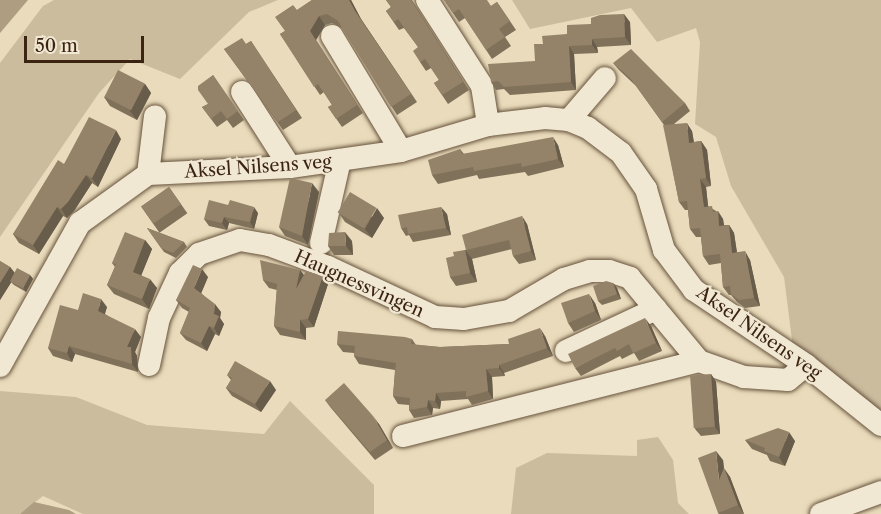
<!DOCTYPE html>
<html>
<head>
<meta charset="utf-8">
<style>
	body { margin:0 }
	#map { position:relative; width:881px; height:514px; overflow:hidden; background:#e9dbbb; font-family:"Libre Caslon Text",serif }
	div>[style] { position:absolute }
	[style*='--x'] { left:calc(var(--x)*1px); top:calc(var(--y)*1px); width:calc(var(--w)*1px); rotate:calc(var(--a)*1deg) }
	.green>* { inset:0; background:#cbbc9e }
	.water>* { inset:0; background:#ae9d81 }
	.roads { filter:drop-shadow(0 0 2px #66523c) drop-shadow(0 0 2px #66523c) }
	.minor>* { height:22px; margin:-11px; padding:0 11px; transform-origin:11px; border-radius:11px; background:#f1e8d3 }
	.wall>* { inset:0; background:#80715a; transform-origin:0 0 }
	.shaded-wall>* { inset:0; background:#685c4a }
	.building>* { inset:0; background:#958369; transform-origin:0 0 }
	span { translate:-50% -50%; white-space:nowrap; text-align:center; line-height:1.15; -webkit-text-stroke:4.5px #f1e8d3; paint-order:stroke }
	.street-label { font-size:18px; color:#3b2411 }
	.scale { position:absolute; left:24px; top:36px; width:120px; height:27px; box-sizing:border-box; border:3px solid #3b2411; border-top:0; padding-left:8px; font-size:18px; line-height:21px; white-space:nowrap; color:#3b2411; -webkit-text-stroke:4px #f1e8d3; paint-order:stroke }
</style>
</head>
<body>
<div id="map">
	<div class="green">
		<i style="clip-path:polygon(54px 0,278px 0,249px 12px,180px 79px,130px 59px,99px 93px,0 237px,0 63px,43px 6px)"></i>
		<i style="clip-path:polygon(512px 0,881px 0,881px 411px,793px 348px,784px 277px,731px 186px,716px 137px,695px 124px,700px 42px,696px 28px,657px 42px,631px 8px,530px 29px)"></i>
		<i style="clip-path:polygon(0 391px,76px 397px,147px 425px,264px 434px,290px 401px,374px 485px,374px 514px,83px 514px,43px 496px,20px 514px,0 514px)"></i>
		<i style="clip-path:polygon(658px 437px,673px 460px,678px 503px,689px 514px,511px 514px,516px 468px,547px 453px,637px 456px,637px 440px)"></i>
	</div>
	<div class="water">
		<i style="clip-path:polygon(0 0,28px 0,0 33px)"></i>
		<i style="clip-path:polygon(34px 502px,69px 510px,76px 514px,20px 514px)"></i>
	</div>
	<div class="roads">
		<div class="minor">
			<i style="--x:427;--y:0;--w:102;--a:57.4"></i>
			<i style="--x:482;--y:86;--w:39;--a:81"></i>
			<i style="--x:332;--y:36;--w:134;--a:59"></i>
			<i style="--x:242;--y:92;--w:89;--a:57.4"></i>
			<i style="--x:569;--y:120;--w:55;--a:-49.4"></i>
			<i style="--x:148;--y:174;--w:58;--a:-83.1"></i>
			<i style="--x:321;--y:243;--w:85;--a:-77.1"></i>
			<i style="--x:566;--y:351;--w:99;--a:-25"></i>
			<i style="--x:149;--y:365;--w:48;--a:-78"></i>
			<i style="--x:159;--y:318;--w:50;--a:-65"></i>
			<i style="--x:180;--y:273;--w:27;--a:-45"></i>
			<i style="--x:199;--y:254;--w:43;--a:-18.9"></i>
			<i style="--x:240;--y:240;--w:29;--a:10"></i>
			<i style="--x:269;--y:245;--w:63;--a:20.4"></i>
			<i style="--x:328;--y:267;--w:118;--a:25"></i>
			<i style="--x:435;--y:317;--w:29;--a:4"></i>
			<i style="--x:464;--y:319;--w:46;--a:-10.1"></i>
			<i style="--x:509;--y:311;--w:64;--a:-30.2"></i>
			<i style="--x:564;--y:279;--w:27;--a:-17"></i>
			<i style="--x:590;--y:271;--w:19;--a:0"></i>
			<i style="--x:609;--y:271;--w:22;--a:18"></i>
			<i style="--x:630;--y:278;--w:108;--a:50.3"></i>
			<i style="--x:0;--y:366;--w:164;--a:-60.8"></i>
			<i style="--x:80;--y:223;--w:84;--a:-35.8"></i>
			<i style="--x:148;--y:174;--w:142;--a:-2.8"></i>
			<i style="--x:290;--y:167;--w:112;--a:-8.2"></i>
			<i style="--x:401;--y:151;--w:91;--a:-16.6"></i>
			<i style="--x:488;--y:125;--w:57;--a:-7"></i>
			<i style="--x:545;--y:118;--w:24;--a:5"></i>
			<i style="--x:569;--y:120;--w:21;--a:23"></i>
			<i style="--x:588;--y:128;--w:41;--a:37.1"></i>
			<i style="--x:621;--y:153;--w:44;--a:55.2"></i>
			<i style="--x:646;--y:189;--w:64;--a:73.6"></i>
			<i style="--x:664;--y:250;--w:50;--a:53.1"></i>
			<i style="--x:694;--y:290;--w:135;--a:33.8"></i>
			<i style="--x:806;--y:365;--w:96;--a:38.7"></i>
			<i style="--x:403;--y:436;--w:305;--a:-14.2"></i>
			<i style="--x:699;--y:361;--w:48;--a:19.6"></i>
			<i style="--x:744;--y:377;--w:44;--a:3.9"></i>
			<i style="--x:788;--y:380;--w:23;--a:-40"></i>
			<i style="--x:821;--y:514;--w:64;--a:-20.1"></i>
		</div>
	</div>
	<div class="wall">
		<i style="clip-path:polygon(312px 0,351px 0,361px 19px,417px 102px,397px 115px,342px 28px,332px 23px,325px 25px,316px 40px,363px 113px,342px 127px,328px 107px,332px 105px,324px 92px,320px 95px,280px 34px,285px 31px,297px 10px)"></i>
		<i style="clip-path:polygon(386px 0,412px 0,469px 90px,448px 104px,434px 83px,439px 80px,431px 68px,426px 71px,420px 62px,418px 47px,404px 28px,399px 30px,386px 11px,391px 7px)"></i>
		<i style="clip-path:polygon(444px 0,491px 6px,497px 2px,516px 30px,505px 37px,511px 46px,492px 59px,465px 18px,459px 22px)"></i>
		<i style="clip-path:polygon(630px 22px,631px 45px,597px 47px,598px 53px,574px 54px,576px 90px,510px 95px,504px 89px,496px 90px,491px 82px,535px 61px,543px 44px,591px 24px)"></i>
		<i style="clip-path:polygon(251px 41px,302px 118px,283px 130px,224px 49px,246px 44px)"></i>
		<i style="clip-path:polygon(613px 63px,685px 103px,690px 111px,674px 124px,692px 131px,694px 142px,701px 141px,707px 150px,711px 186px,706px 187px,708px 206px,716px 211px,723px 219px,724px 225px,729px 225px,734px 233px,737px 252px,750px 260px,760px 306px,745px 308px,737px 302px,731px 295px,729px 295px,723px 287px,721px 263px,709px 265px,703px 256px,701px 237px,696px 237px,690px 229px,688px 210px,685px 210px,679px 202px,664px 125px,636px 86px,619px 70px)"></i>
		<i style="clip-path:polygon(213px 75px,244px 120px,233px 128px,227px 120px,217px 127px,202px 107px,208px 104px)"></i>
		<i style="clip-path:polygon(145px 84px,151px 93px,137px 120px,110px 106px,104px 97px)"></i>
		<i style="clip-path:polygon(121px 139px,98px 187px,92px 183px,74px 211px,67px 218px,63px 216px,39px 254px,19px 243px,13px 234px,64px 164px)"></i>
		<i style="clip-path:polygon(558px 145px,564px 167px,528px 176px,525px 172px,479px 179px,477px 175px,438px 184px,432px 175px,460px 149px,464px 154px)"></i>
		<i style="left:169px;top:187px;width:32px;height:34px;rotate:55deg"></i>
		<i style="clip-path:polygon(319px 192px,308px 245px,285px 236px,279px 227px)"></i>
		<i style="clip-path:polygon(228px 205px,258px 213px,254px 229px,229px 223px,227px 230px,209px 226px,204px 219px)"></i>
		<i style="clip-path:polygon(339px 213px,384px 218px,372px 238px,345px 222px)"></i>
		<i style="clip-path:polygon(447px 214px,451px 235px,413px 242px,409px 235px,406px 236px,401px 228px)"></i>
		<i style="clip-path:polygon(527px 224px,536px 260px,519px 264px,513px 256px,512px 249px,472px 259px,477px 282px,456px 286px,450px 277px,454px 256px,465px 250px)"></i>
		<i style="clip-path:polygon(147px 228px,184px 242px,187px 247px,176px 258px,164px 252px)"></i>
		<i style="clip-path:polygon(145px 240px,152px 249px,141px 275px,157px 288px,149px 309px,114px 294px,107px 285px,115px 267px,112px 263px)"></i>
		<i style="clip-path:polygon(352px 241px,353px 255px,334px 255px,328px 246px)"></i>
		<i style="clip-path:polygon(0 261px,10px 267px,15px 273px,30px 275px,33px 279px,26px 292px,14px 285px,11px 282px,0 300px)"></i>
		<i style="clip-path:polygon(300px 270px,304px 275px,323px 276px,328px 284px,314px 327px,306px 328px,306px 340px,280px 335px,274px 326px,277px 290px,269px 288px,263px 280px)"></i>
		<i style="clip-path:polygon(208px 277px,201px 293px,221px 312px,220px 318px,224px 324px,219px 336px,215px 334px,207px 351px,186px 340px,180px 333px,189px 312px,182px 308px,176px 300px)"></i>
		<i style="clip-path:polygon(613px 283px,617px 288px,621px 299px,602px 305px,598px 301px)"></i>
		<i style="clip-path:polygon(595px 303px,601px 320px,574px 332px,568px 323px)"></i>
		<i style="clip-path:polygon(107px 307px,105px 314px,141px 337px,135px 352px,137px 356px,138px 372px,75px 354px,72px 362px,53px 356px,48px 348px,78px 310px)"></i>
		<i style="clip-path:polygon(651px 326px,662px 351px,639px 361px,634px 353px,622px 359px,620px 356px,581px 376px,575px 368px)"></i>
		<i style="clip-path:polygon(545px 336px,553px 356px,504px 373px,505px 376px,492px 377px,493px 399px,472px 405px,468px 399px,441px 401px,440px 409px,433px 408px,432px 415px,414px 418px,409px 410px,409px 405px,398px 404px,393px 396px,395px 370px,359px 364px,354px 356px,354px 353px,343px 352px,337px 344px,412px 339px,416px 345px,440px 347px,509px 344px)"></i>
		<i style="clip-path:polygon(711px 374px,716px 382px,720px 434px,701px 436px,695px 429px)"></i>
		<i style="clip-path:polygon(227px 375px,276px 390px,261px 412px,232px 396px,226px 388px,231px 380px)"></i>
		<i style="clip-path:polygon(325px 400px,379px 424px,393px 448px,375px 460px,331px 408px)"></i>
		<i style="clip-path:polygon(745px 440px,795px 441px,785px 466px,770px 461px,767px 455px,752px 449px)"></i>
		<i style="clip-path:polygon(723px 460px,724px 469px,730px 477px,744px 514px,719px 514px,718px 513px)"></i>
	</div>
	<div class="shaded-wall">
		<i style="clip-path:polygon(349px 0,351px 0,361px 19px,417px 102px,355px 11px)"></i>
		<i style="clip-path:polygon(624px 14px,630px 22px,631px 45px,625px 37px)"></i>
		<i style="clip-path:polygon(319px 16px,325px 25px,316px 40px,363px 113px,310px 31px)"></i>
		<i style="clip-path:polygon(592px 39px,597px 47px,598px 53px,592px 45px)"></i>
		<i style="clip-path:polygon(569px 46px,574px 54px,576px 90px,571px 82px)"></i>
		<i style="clip-path:polygon(145px 84px,151px 93px,137px 120px,130px 111px)"></i>
		<i style="clip-path:polygon(687px 123px,692px 131px,695px 151px,689px 143px)"></i>
		<i style="clip-path:polygon(116px 130px,121px 139px,98px 187px,92px 178px)"></i>
		<i style="clip-path:polygon(553px 137px,558px 145px,564px 167px,558px 159px)"></i>
		<i style="clip-path:polygon(701px 141px,707px 150px,711px 186px,706px 178px)"></i>
		<i style="clip-path:polygon(86px 175px,92px 183px,74px 211px,67px 218px,61px 209px)"></i>
		<i style="clip-path:polygon(700px 179px,706px 187px,709px 215px,704px 207px)"></i>
		<i style="clip-path:polygon(312px 183px,319px 192px,308px 245px,302px 236px)"></i>
		<i style="clip-path:polygon(57px 207px,63px 216px,39px 254px,33px 245px)"></i>
		<i style="clip-path:polygon(254px 207px,258px 213px,254px 229px,250px 222px)"></i>
		<i style="clip-path:polygon(441px 207px,447px 214px,451px 235px,446px 228px)"></i>
		<i style="clip-path:polygon(377px 208px,384px 218px,372px 238px,365px 229px)"></i>
		<i style="clip-path:polygon(718px 211px,723px 219px,725px 234px,719px 226px)"></i>
		<i style="clip-path:polygon(522px 216px,527px 224px,536px 260px,531px 251px)"></i>
		<i style="clip-path:polygon(224px 217px,229px 223px,227px 230px,222px 223px)"></i>
		<i style="clip-path:polygon(729px 225px,734px 233px,738px 261px,732px 253px)"></i>
		<i style="clip-path:polygon(345px 232px,352px 241px,353px 255px,346px 246px)"></i>
		<i style="clip-path:polygon(145px 240px,152px 249px,139px 281px,133px 272px)"></i>
		<i style="clip-path:polygon(465px 250px,472px 259px,477px 282px,470px 273px)"></i>
		<i style="clip-path:polygon(745px 251px,750px 260px,760px 306px,754px 298px)"></i>
		<i style="clip-path:polygon(10px 267px,16px 275px,0 300px,0 283px)"></i>
		<i style="clip-path:polygon(202px 269px,208px 277px,200px 296px,194px 288px)"></i>
		<i style="clip-path:polygon(300px 270px,306px 278px,296px 289px)"></i>
		<i style="clip-path:polygon(30px 275px,33px 279px,26px 292px,23px 287px)"></i>
		<i style="clip-path:polygon(323px 276px,328px 284px,314px 327px,308px 319px)"></i>
		<i style="clip-path:polygon(150px 279px,157px 288px,149px 309px,142px 299px)"></i>
		<i style="clip-path:polygon(613px 283px,617px 288px,621px 299px,617px 294px)"></i>
		<i style="clip-path:polygon(589px 294px,595px 303px,601px 320px,595px 311px)"></i>
		<i style="clip-path:polygon(101px 299px,107px 307px,103px 319px,98px 311px)"></i>
		<i style="clip-path:polygon(215px 304px,221px 312px,220px 318px,224px 324px,219px 336px,214px 328px,214px 314px)"></i>
		<i style="clip-path:polygon(645px 318px,651px 326px,662px 351px,656px 343px)"></i>
		<i style="clip-path:polygon(300px 320px,306px 328px,306px 340px,300px 332px)"></i>
		<i style="clip-path:polygon(209px 326px,215px 334px,207px 351px,201px 343px)"></i>
		<i style="clip-path:polygon(540px 328px,545px 336px,553px 356px,547px 348px)"></i>
		<i style="clip-path:polygon(135px 329px,141px 337px,135px 352px,137px 356px,138px 372px,132px 364px,127px 347px)"></i>
		<i style="clip-path:polygon(69px 346px,75px 354px,72px 362px,67px 353px)"></i>
		<i style="clip-path:polygon(499px 365px,504px 373px,505px 376px,499px 368px)"></i>
		<i style="clip-path:polygon(486px 369px,492px 377px,493px 399px,488px 391px)"></i>
		<i style="clip-path:polygon(711px 374px,716px 382px,720px 434px,715px 427px)"></i>
		<i style="clip-path:polygon(270px 381px,276px 390px,261px 412px,255px 404px)"></i>
		<i style="clip-path:polygon(436px 393px,441px 401px,440px 409px,435px 401px)"></i>
		<i style="clip-path:polygon(428px 400px,433px 408px,432px 415px,427px 407px)"></i>
		<i style="clip-path:polygon(373px 416px,379px 424px,393px 448px,387px 440px)"></i>
		<i style="clip-path:polygon(789px 432px,795px 441px,785px 466px,779px 457px)"></i>
		<i style="clip-path:polygon(716px 451px,723px 460px,726px 489px,719px 480px)"></i>
		<i style="clip-path:polygon(724px 468px,730px 477px,744px 514px,738px 505px)"></i>
	</div>
	<div class="building">
		<i style="clip-path:polygon(312px 0,349px 0,355px 11px,411px 94px,391px 107px,338px 21px,327px 14px,319px 16px,310px 31px,357px 105px,336px 119px,328px 107px,332px 105px,318px 84px,314px 87px,280px 34px,285px 31px,275px 17px,293px 5px,297px 10px)"></i>
		<i style="clip-path:polygon(386px 0,411px 0,463px 82px,442px 95px,434px 83px,439px 80px,425px 59px,420px 62px,413px 51px,418px 47px,398px 19px,394px 22px,386px 11px,391px 7px)"></i>
		<i style="clip-path:polygon(444px 0,487px 0,491px 6px,497px 2px,510px 21px,499px 29px,505px 37px,486px 50px,459px 9px,453px 13px)"></i>
		<i style="clip-path:polygon(624px 14px,625px 37px,592px 39px,592px 45px,569px 46px,571px 82px,504px 87px,498px 81px,491px 82px,488px 64px,535px 61px,534px 44px,543px 44px,542px 36px,567px 34px,567px 25px,591px 24px,591px 18px,600px 15px)"></i>
		<i style="clip-path:polygon(242px 38px,246px 44px,251px 41px,296px 110px,278px 122px,224px 49px)"></i>
		<i style="clip-path:polygon(631px 49px,685px 103px,662px 122px,631px 79px,613px 63px)"></i>
		<i style="left:118px;top:70px;width:30px;height:30px;rotate:27deg"></i>
		<i style="clip-path:polygon(213px 75px,238px 111px,227px 119px,221px 111px,211px 119px,202px 107px,208px 104px,198px 90px,198px 86px)"></i>
		<i style="clip-path:polygon(89px 117px,116px 130px,92px 178px,86px 175px,68px 202px,61px 209px,57px 207px,33px 245px,13px 234px,58px 160px,64px 164px)"></i>
		<i style="clip-path:polygon(687px 123px,689px 143px,701px 141px,706px 178px,700px 179px,704px 207px,712px 206px,713px 212px,718px 211px,719px 226px,729px 225px,732px 253px,745px 251px,754px 298px,739px 300px,731px 294px,730px 286px,723px 287px,720px 254px,703px 256px,700px 228px,690px 229px,687px 201px,679px 202px,663px 125px)"></i>
		<i style="clip-path:polygon(553px 137px,558px 159px,522px 167px,521px 163px,474px 171px,473px 167px,432px 175px,428px 160px,460px 149px,462px 154px)"></i>
		<i style="clip-path:polygon(290px 178px,312px 183px,302px 236px,279px 227px)"></i>
		<i style="left:169px;top:187px;width:21px;height:34px;rotate:55deg"></i>
		<i style="left:350px;top:192px;width:31px;height:24px;rotate:31deg"></i>
		<i style="clip-path:polygon(209px 200px,228px 205px,230px 200px,254px 207px,250px 222px,224px 217px,222px 223px,204px 219px)"></i>
		<i style="clip-path:polygon(441px 207px,446px 228px,408px 234px,407px 227px,401px 228px,398px 215px)"></i>
		<i style="clip-path:polygon(522px 216px,531px 251px,513px 256px,509px 240px,466px 250px,462px 235px)"></i>
		<i style="clip-path:polygon(147px 228px,184px 242px,173px 253px,161px 248px)"></i>
		<i style="clip-path:polygon(125px 232px,145px 240px,133px 272px,150px 279px,142px 299px,107px 285px,116px 264px,112px 263px)"></i>
		<i style="clip-path:polygon(345px 232px,346px 246px,328px 246px,329px 233px)"></i>
		<i style="clip-path:polygon(465px 250px,470px 273px,450px 277px,446px 258px,454px 256px,453px 252px)"></i>
		<i style="clip-path:polygon(260px 260px,300px 270px,296px 289px,306px 271px,323px 276px,308px 319px,300px 320px,300px 332px,274px 326px,277px 284px,263px 280px)"></i>
		<i style="clip-path:polygon(0 261px,10px 267px,0 283px)"></i>
		<i style="clip-path:polygon(193px 265px,202px 269px,194px 288px,215px 304px,214px 314px,219px 316px,214px 328px,209px 326px,201px 343px,180px 333px,190px 308px,176px 300px)"></i>
		<i style="left:17px;top:268px;width:15px;height:15px;rotate:28deg"></i>
		<i style="clip-path:polygon(606px 281px,613px 283px,617px 294px,598px 301px,593px 286px)"></i>
		<i style="clip-path:polygon(83px 293px,101px 299px,98px 311px,135px 329px,127px 347px,131px 347px,132px 364px,69px 346px,67px 353px,48px 348px,60px 305px,78px 310px)"></i>
		<i style="clip-path:polygon(589px 294px,595px 311px,568px 323px,561px 303px)"></i>
		<i style="clip-path:polygon(645px 318px,656px 343px,633px 353px,629px 344px,617px 351px,615px 348px,575px 368px,568px 354px)"></i>
		<i style="clip-path:polygon(540px 328px,547px 348px,499px 365px,499px 368px,486px 369px,488px 391px,466px 397px,466px 391px,436px 393px,435px 401px,428px 400px,427px 407px,409px 410px,410px 398px,393px 396px,396px 363px,354px 356px,355px 346px,337px 344px,338px 331px,405px 337px,412px 339px,411px 344px,440px 347px,509px 344px,508px 339px)"></i>
		<i style="clip-path:polygon(235px 361px,270px 381px,255px 404px,226px 388px,232px 378px,227px 375px)"></i>
		<i style="left:711px;top:374px;width:53px;height:21px;rotate:86deg"></i>
		<i style="clip-path:polygon(344px 383px,373px 416px,387px 440px,370px 452px,325px 400px)"></i>
		<i style="clip-path:polygon(778px 428px,789px 432px,779px 457px,764px 451px,765px 448px,745px 440px)"></i>
		<i style="clip-path:polygon(716px 451px,719px 480px,724px 468px,738px 505px,718px 513px,698px 458px)"></i>
	</div>
	<div class="street-label">
		<span style="left:258px;top:167px;rotate:-4deg">Aksel Nilsens veg</span>
		<span style="left:359px;top:284px;rotate:24deg">Haugnessvingen</span>
		<span style="left:759px;top:333px;rotate:35deg">Aksel Nilsens veg</span>
	</div>
	<div class="scale">50 m</div>
</div>
</body>
</html>
